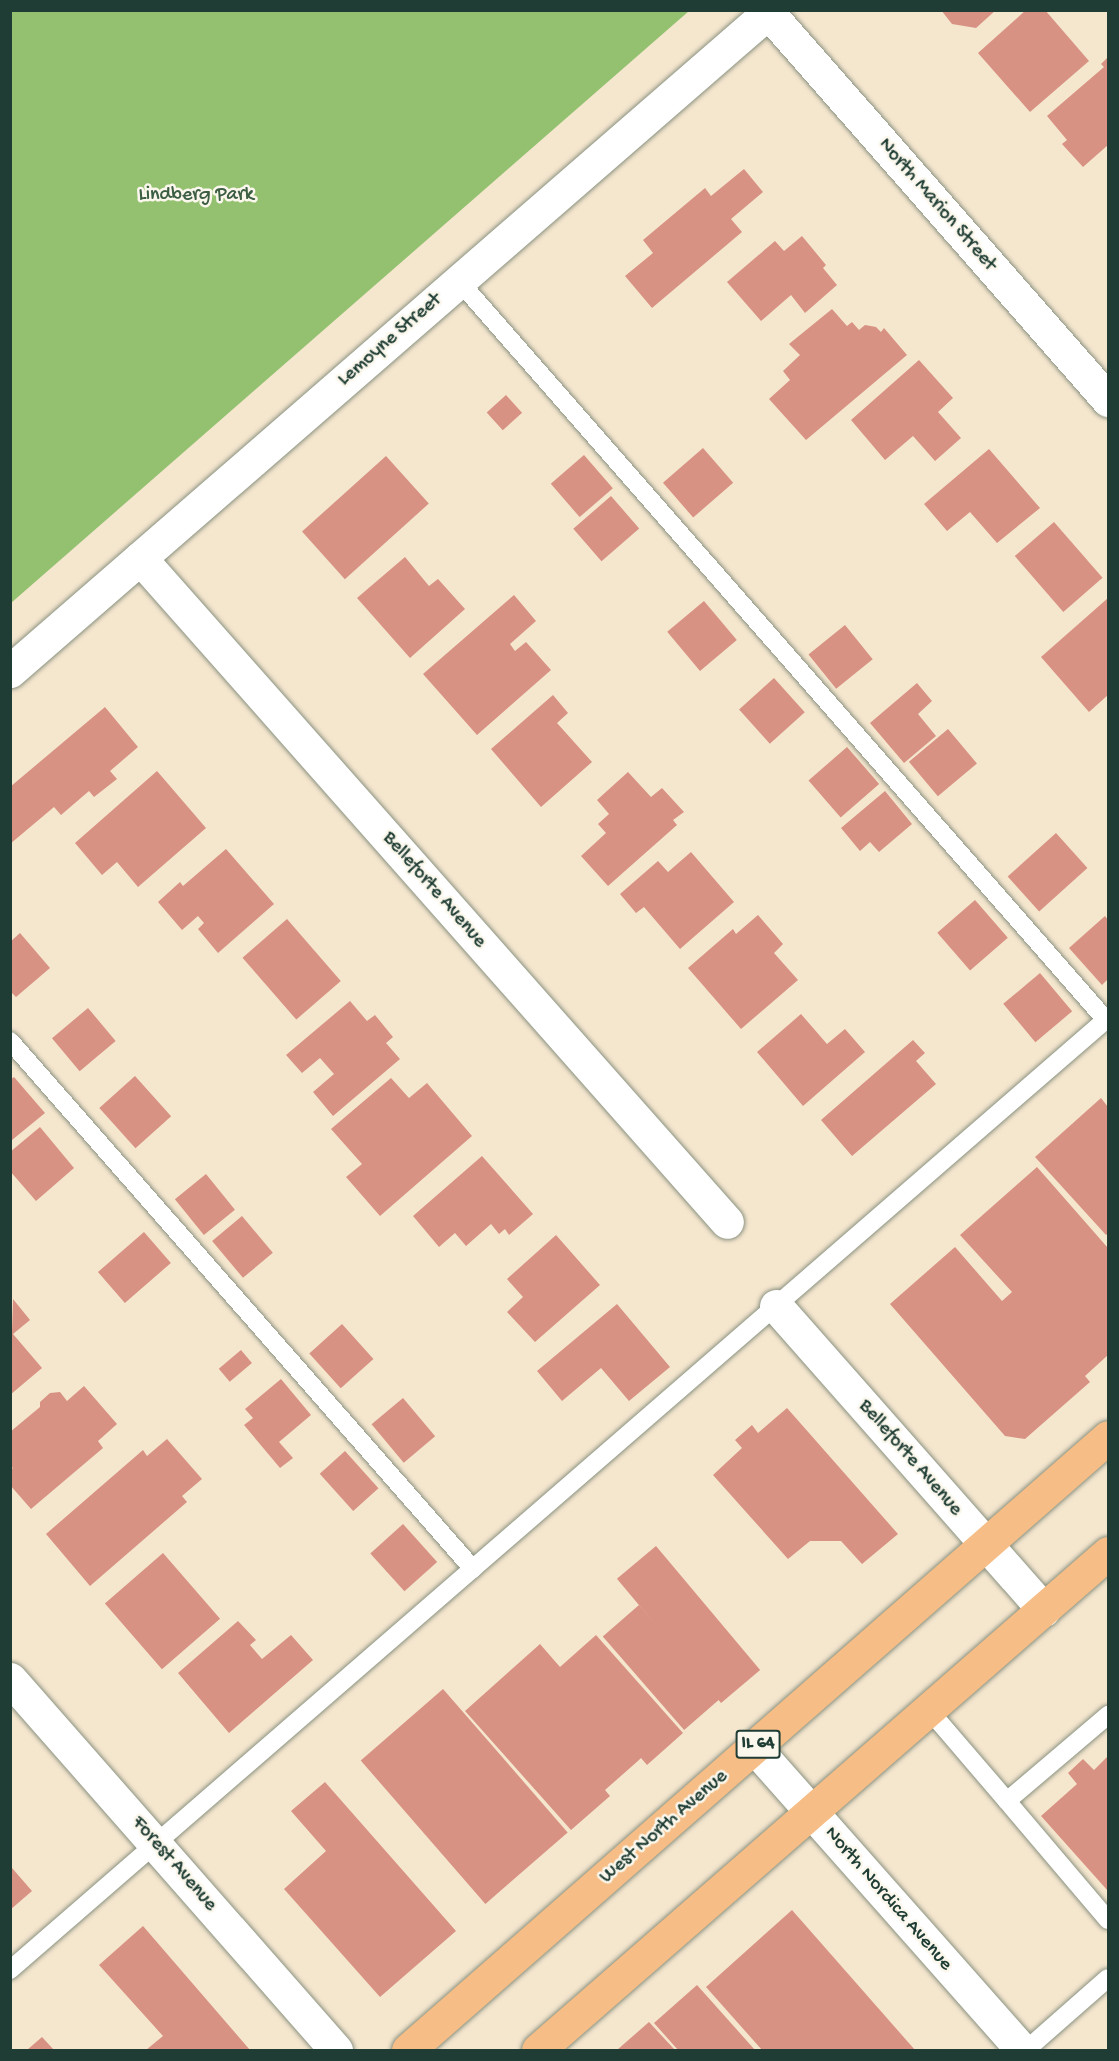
<!DOCTYPE html>
<html>
<head>
<meta charset="utf-8">
<style>
	body { margin:0 }
	#map { position:relative; width:1119px; height:2061px; overflow:hidden; background:#f5e6ce; font-family:"Gochi Hand",sans-serif }
	div>[style] { position:absolute }
	[style*='--x'] { left:calc(var(--x)*1px); top:calc(var(--y)*1px); width:calc(var(--w)*1px); rotate:calc(var(--a)*1deg) }
	.green>* { inset:0; background:#93c170 }
	.building>* { inset:0; background:#d89283; transform-origin:0 0 }
	.roads { filter:drop-shadow(0 0 2px #8a9281) drop-shadow(0 0 2px #8a9281) }
	.lane>* { height:18px; margin:-9px; padding:0 9px; transform-origin:9px; border-radius:9px; background:#fff }
	.street>* { height:33px; margin:-16.5px; padding:0 16.5px; transform-origin:16.5px; border-radius:16.5px; background:#fff }
	.primary>* { height:33px; margin:-16.5px; padding:0 16.5px; transform-origin:16.5px; border-radius:16.5px; background:#f6be86 }
	span { translate:-50% -50%; white-space:nowrap; text-align:center; line-height:1.15; -webkit-text-stroke:5px #fbf7ec; paint-order:stroke }
	.shield-label span { padding:2px 4px; background:#fbf7ec; border:2px solid; border-radius:4px; -webkit-text-stroke-width:0 }
	.shield-label { font-size:18px; color:#1f3d34; font-weight:700 }
	.park-label { font-size:20px; color:#3c5e43 }
	.street-label { font-size:20px; color:#1f3d34 }
	.frame { position:absolute; inset:0; border:12px solid #1f3d34; pointer-events:none }
</style>
</head>
<body>
<div id="map">
	<div class="green">
		<i style="clip-path:polygon(11px 10px,689px 10px,689px 11px,11px 603px)"></i>
	</div>
	<div class="building">
		<i style="clip-path:polygon(941px 10px,996px 10px,976px 28px,952px 24px)"></i>
		<i style="clip-path:polygon(1026px 10px,1045px 10px,1089px 61px,1030px 112px,978px 53px)"></i>
		<i style="clip-path:polygon(1108px 57px,1108px 145px,1083px 167px,1062px 144px,1067px 140px,1047px 116px,1104px 67px,1101px 64px)"></i>
		<i style="clip-path:polygon(744px 169px,763px 192px,731px 219px,742px 232px,652px 308px,625px 276px,653px 253px,643px 240px,705px 188px,711px 196px)"></i>
		<i style="clip-path:polygon(802px 236px,826px 265px,823px 268px,837px 285px,805px 313px,791px 295px,761px 321px,727px 282px,775px 241px,784px 251px)"></i>
		<i style="clip-path:polygon(832px 309px,847px 326px,852px 322px,859px 330px,865px 325px,876px 327px,881px 332px,884px 328px,907px 355px,806px 440px,769px 399px,790px 380px,783px 371px,800px 355px,789px 344px)"></i>
		<i style="clip-path:polygon(919px 360px,953px 398px,938px 412px,961px 438px,935px 461px,913px 436px,885px 460px,851px 420px)"></i>
		<i style="left:506px;top:395px;width:24px;height:26px;rotate:48deg"></i>
		<i style="left:703px;top:448px;width:46px;height:53px;rotate:49deg"></i>
		<i style="clip-path:polygon(989px 449px,1040px 508px,997px 543px,970px 512px,947px 531px,924px 504px)"></i>
		<i style="left:584px;top:455px;width:44px;height:44px;rotate:49deg"></i>
		<i style="left:386px;top:456px;width:64px;height:113px;rotate:48deg"></i>
		<i style="left:611px;top:496px;width:43px;height:50px;rotate:49deg"></i>
		<i style="left:1054px;top:522px;width:74px;height:52px;rotate:49deg"></i>
		<i style="clip-path:polygon(405px 557px,429px 586px,438px 579px,465px 609px,410px 658px,357px 598px)"></i>
		<i style="clip-path:polygon(514px 595px,536px 621px,510px 644px,515px 651px,526px 642px,551px 670px,477px 735px,423px 674px)"></i>
		<i style="clip-path:polygon(1108px 598px,1108px 695px,1089px 712px,1041px 657px)"></i>
		<i style="left:704px;top:601px;width:51px;height:48px;rotate:50deg"></i>
		<i style="left:845px;top:625px;width:44px;height:47px;rotate:51deg"></i>
		<i style="left:774px;top:678px;width:46px;height:47px;rotate:48deg"></i>
		<i style="clip-path:polygon(917px 683px,932px 701px,918px 714px,936px 736px,904px 763px,870px 723px)"></i>
		<i style="clip-path:polygon(553px 695px,568px 713px,557px 723px,592px 762px,541px 807px,491px 749px)"></i>
		<i style="clip-path:polygon(105px 707px,138px 747px,110px 771px,117px 779px,94px 797px,89px 791px,61px 815px,54px 807px,10px 844px,10px 787px)"></i>
		<i style="left:948px;top:729px;width:45px;height:51px;rotate:50deg"></i>
		<i style="left:847px;top:747px;width:49px;height:51px;rotate:49deg"></i>
		<i style="clip-path:polygon(157px 771px,206px 828px,138px 887px,117px 862px,102px 875px,75px 843px)"></i>
		<i style="clip-path:polygon(628px 772px,651px 797px,662px 788px,684px 812px,673px 820px,677px 825px,608px 886px,581px 856px,606px 833px,598px 824px,609px 814px,597px 800px)"></i>
		<i style="clip-path:polygon(885px 791px,912px 824px,879px 852px,870px 842px,860px 851px,841px 828px)"></i>
		<i style="left:1056px;top:833px;width:47px;height:65px;rotate:48deg"></i>
		<i style="clip-path:polygon(226px 849px,274px 904px,218px 953px,198px 929px,204px 923px,198px 916px,182px 930px,158px 902px,180px 882px,183px 886px)"></i>
		<i style="clip-path:polygon(691px 852px,734px 902px,680px 949px,644px 907px,636px 913px,620px 894px,658px 861px,668px 872px)"></i>
		<i style="left:975px;top:900px;width:50px;height:50px;rotate:49deg"></i>
		<i style="clip-path:polygon(758px 915px,783px 944px,774px 953px,798px 980px,741px 1029px,688px 968px,733px 929px,736px 934px)"></i>
		<i style="clip-path:polygon(1105px 916px,1108px 920px,1108px 979px,1102px 985px,1069px 948px)"></i>
		<i style="left:287px;top:919px;width:82px;height:59px;rotate:49deg"></i>
		<i style="clip-path:polygon(20px 933px,50px 968px,16px 997px,10px 991px,10px 942px)"></i>
		<i style="left:1040px;top:973px;width:50px;height:48px;rotate:50deg"></i>
		<i style="clip-path:polygon(350px 1001px,367px 1021px,375px 1015px,393px 1037px,386px 1043px,400px 1059px,333px 1116px,313px 1092px,334px 1074px,320px 1058px,302px 1073px,286px 1055px)"></i>
		<i style="left:88px;top:1008px;width:43px;height:47px;rotate:50deg"></i>
		<i style="clip-path:polygon(801px 1014px,827px 1044px,845px 1029px,865px 1052px,803px 1106px,757px 1052px)"></i>
		<i style="clip-path:polygon(913px 1040px,925px 1053px,916px 1061px,936px 1084px,852px 1156px,821px 1120px)"></i>
		<i style="left:135px;top:1076px;width:54px;height:48px;rotate:48deg"></i>
		<i style="clip-path:polygon(14px 1077px,45px 1113px,12px 1140px,10px 1080px)"></i>
		<i style="clip-path:polygon(391px 1078px,409px 1098px,427px 1083px,472px 1136px,380px 1216px,346px 1177px,362px 1164px,331px 1129px)"></i>
		<i style="clip-path:polygon(1101px 1098px,1108px 1107px,1108px 1233px,1106px 1235px,1035px 1157px)"></i>
		<i style="clip-path:polygon(40px 1127px,74px 1168px,36px 1201px,10px 1171px,10px 1152px)"></i>
		<i style="clip-path:polygon(482px 1156px,533px 1214px,509px 1235px,505px 1229px,499px 1234px,491px 1224px,466px 1246px,455px 1233px,439px 1247px,413px 1216px)"></i>
		<i style="clip-path:polygon(1037px 1167px,1108px 1248px,1108px 1355px,1085px 1376px,1090px 1382px,1025px 1439px,1005px 1436px,890px 1304px,955px 1247px,1002px 1301px,1012px 1292px,960px 1235px)"></i>
		<i style="left:206px;top:1174px;width:46px;height:40px;rotate:51deg"></i>
		<i style="left:242px;top:1216px;width:48px;height:39px;rotate:50deg"></i>
		<i style="left:144px;top:1232px;width:41px;height:61px;rotate:49deg"></i>
		<i style="clip-path:polygon(556px 1235px,600px 1285px,535px 1342px,507px 1312px,523px 1297px,507px 1279px)"></i>
		<i style="clip-path:polygon(13px 1299px,30px 1320px,13px 1334px,42px 1368px,10px 1395px)"></i>
		<i style="clip-path:polygon(617px 1304px,670px 1367px,629px 1401px,601px 1368px,562px 1401px,537px 1371px)"></i>
		<i style="left:342px;top:1324px;width:47px;height:44px;rotate:48deg"></i>
		<i style="left:241px;top:1350px;width:17px;height:29px;rotate:50deg"></i>
		<i style="clip-path:polygon(281px 1379px,311px 1415px,279px 1442px,293px 1458px,280px 1468px,244px 1425px,253px 1418px,245px 1409px)"></i>
		<i style="clip-path:polygon(84px 1386px,117px 1424px,98px 1441px,103px 1448px,31px 1509px,10px 1485px,10px 1470px,13px 1468px,10px 1465px,10px 1432px,40px 1407px,40px 1402px,50px 1393px,60px 1392px,67px 1401px)"></i>
		<i style="left:403px;top:1398px;width:50px;height:41px;rotate:50deg"></i>
		<i style="clip-path:polygon(787px 1408px,898px 1534px,862px 1564px,841px 1541px,810px 1541px,788px 1559px,713px 1475px,742px 1448px,735px 1440px,752px 1425px,758px 1433px)"></i>
		<i style="clip-path:polygon(167px 1439px,202px 1479px,182px 1496px,187px 1502px,90px 1586px,46px 1534px,143px 1450px,147px 1456px)"></i>
		<i style="left:345px;top:1451px;width:50px;height:34px;rotate:48deg"></i>
		<i style="left:403px;top:1524px;width:51px;height:44px;rotate:48deg"></i>
		<i style="left:656px;top:1546px;width:162px;height:51px;rotate:50deg"></i>
		<i style="left:163px;top:1553px;width:87px;height:77px;rotate:49deg"></i>
		<i style="left:639px;top:1605px;width:124px;height:48px;rotate:49deg"></i>
		<i style="clip-path:polygon(238px 1621px,256px 1640px,250px 1645px,262px 1659px,291px 1635px,313px 1660px,229px 1733px,178px 1673px)"></i>
		<i style="clip-path:polygon(596px 1635px,683px 1733px,647px 1765px,641px 1758px,639px 1760px,605px 1790px,610px 1796px,571px 1830px,465px 1711px,540px 1644px,560px 1667px)"></i>
		<i style="left:443px;top:1689px;width:190px;height:109px;rotate:49deg"></i>
		<i style="clip-path:polygon(1108px 1756px,1108px 1891px,1041px 1816px,1077px 1784px,1068px 1773px,1083px 1759px,1094px 1770px)"></i>
		<i style="clip-path:polygon(325px 1782px,456px 1931px,380px 1997px,284px 1889px,326px 1851px,291px 1811px)"></i>
		<i style="clip-path:polygon(12px 1868px,32px 1891px,10px 1910px,10px 1869px)"></i>
		<i style="clip-path:polygon(792px 1910px,915px 2050px,762px 2050px,706px 1987px)"></i>
		<i style="clip-path:polygon(143px 1926px,250px 2050px,146px 2050px,163px 2036px,99px 1965px)"></i>
		<i style="clip-path:polygon(697px 1985px,755px 2050px,678px 2050px,654px 2023px)"></i>
		<i style="clip-path:polygon(649px 2022px,675px 2050px,617px 2050px)"></i>
		<i style="clip-path:polygon(42px 2037px,54px 2050px,27px 2050px)"></i>
	</div>
	<div class="roads">
		<div class="lane">
			<i style="--x:459;--y:281;--w:982;--a:48.8"></i>
			<i style="--x:10;--y:1041;--w:702;--a:48.75"></i>
			<i style="--x:929;--y:1710;--w:120;--a:49.4"></i>
			<i style="--x:1007;--y:1801;--w:133;--a:-40.4"></i>
			<i style="--x:1007;--y:1801;--w:156;--a:49.7"></i>
			<i style="--x:10;--y:1970;--w:1453;--a:-40.93"></i>
			<i style="--x:1026;--y:2050;--w:109;--a:-41.3"></i>
		</div>
		<div class="street">
			<i style="--x:766;--y:10;--w:519;--a:48.75"></i>
			<i style="--x:140;--y:558;--w:886;--a:48.52"></i>
			<i style="--x:10;--y:671;--w:1008;--a:-40.98"></i>
			<i style="--x:776;--y:1306;--w:405;--a:48.6"></i>
			<i style="--x:10;--y:1679;--w:494;--a:48.7"></i>
			<i style="--x:754;--y:1747;--w:405;--a:48.5"></i>
		</div>
		<div class="primary">
			<i style="--x:408;--y:2050;--w:930;--a:-41.21"></i>
			<i style="--x:538;--y:2050;--w:756;--a:-41.09"></i>
		</div>
	</div>
	<div class="shield-label">
		<span style="left:758px;top:1744px">IL 64</span>
	</div>
	<div class="park-label">
		<span style="left:196px;top:195px">Lindberg Park</span>
	</div>
	<div class="street-label">
		<span style="left:937px;top:205px;rotate:49deg">North Marion Street</span>
		<span style="left:390px;top:340px;rotate:-41deg">Lemoyne Street</span>
		<span style="left:434px;top:890px;rotate:49deg">Belleforte Avenue</span>
		<span style="left:910px;top:1458px;rotate:49deg">Belleforte Avenue</span>
		<span style="left:664px;top:1827px;rotate:-41deg">West North Avenue</span>
		<span style="left:174px;top:1864px;rotate:49deg">Forest Avenue</span>
		<span style="left:888px;top:1899px;rotate:49deg">North Nordica Avenue</span>
	</div>
	<div class="frame"></div>
</div>
</body>
</html>
